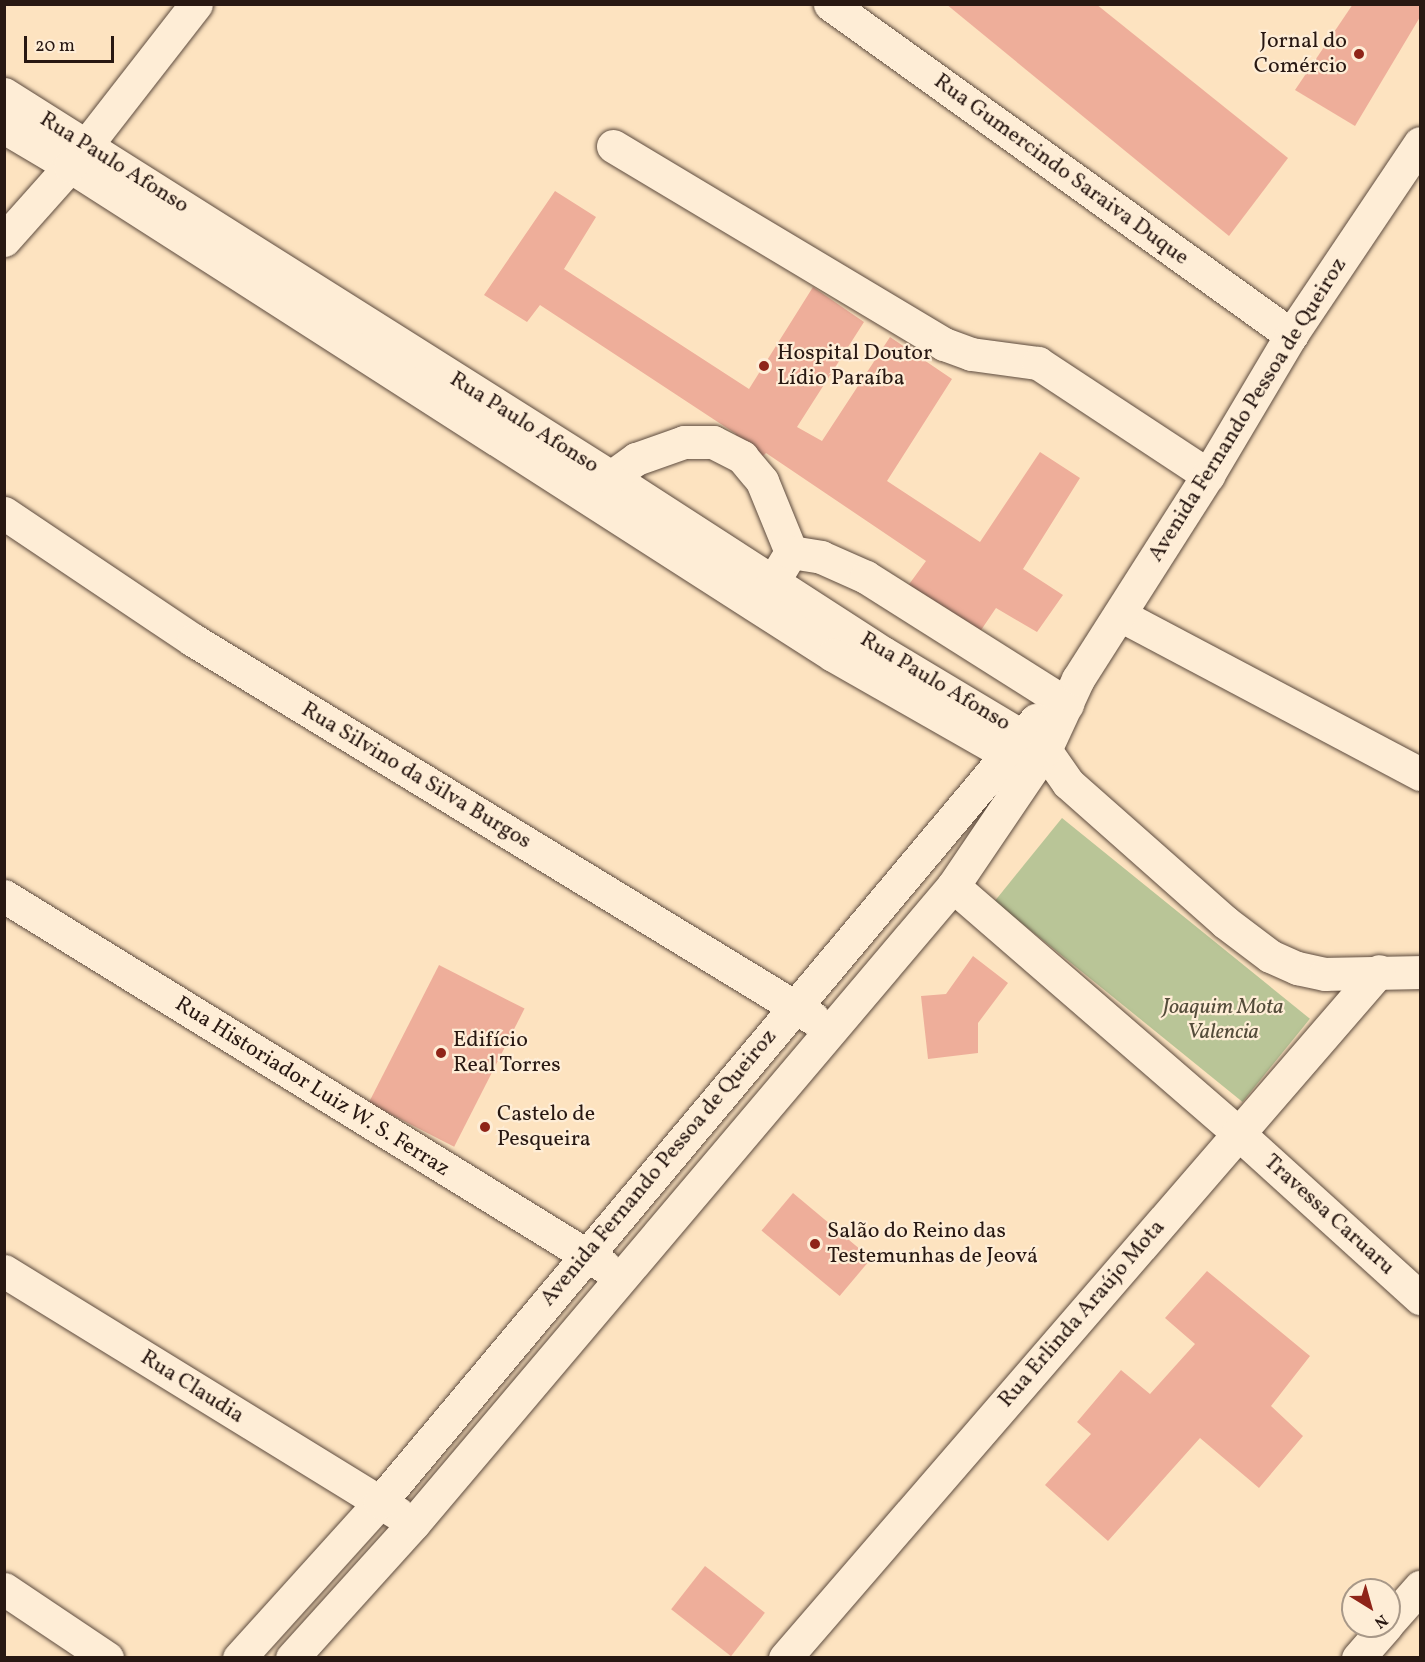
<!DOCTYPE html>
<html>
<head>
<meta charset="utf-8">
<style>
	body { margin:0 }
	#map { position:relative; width:1425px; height:1662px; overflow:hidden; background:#fde3c0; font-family:Vollkorn,serif }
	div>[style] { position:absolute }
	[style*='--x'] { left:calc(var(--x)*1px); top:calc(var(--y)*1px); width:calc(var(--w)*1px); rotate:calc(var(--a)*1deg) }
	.green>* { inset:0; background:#b9c597; transform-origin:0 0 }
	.building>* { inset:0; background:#eeae9a; transform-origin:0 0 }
	.roads { filter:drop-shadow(0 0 2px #5d4b3e) drop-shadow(0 0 2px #5d4b3e) }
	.minor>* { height:33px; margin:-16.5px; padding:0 16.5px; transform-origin:16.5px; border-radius:16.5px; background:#feedd6 }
	.dots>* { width:16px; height:16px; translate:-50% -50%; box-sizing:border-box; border:3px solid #feedd6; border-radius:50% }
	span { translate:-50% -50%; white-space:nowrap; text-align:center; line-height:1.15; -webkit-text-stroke:4.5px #feedd6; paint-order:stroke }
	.poi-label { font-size:22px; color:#281812 }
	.right { translate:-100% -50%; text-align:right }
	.left { translate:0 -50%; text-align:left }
	.street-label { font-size:22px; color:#281812 }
	.park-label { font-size:22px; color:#544c3a; font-style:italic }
	.frame { position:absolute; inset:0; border:6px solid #281812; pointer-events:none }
	.north { position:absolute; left:1341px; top:1578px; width:60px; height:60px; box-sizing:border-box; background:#feedd6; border:2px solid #a89888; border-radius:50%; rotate:143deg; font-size:16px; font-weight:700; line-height:24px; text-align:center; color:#281812 }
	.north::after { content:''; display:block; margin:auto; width:21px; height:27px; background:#8f2418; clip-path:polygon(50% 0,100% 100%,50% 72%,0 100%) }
	.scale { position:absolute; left:24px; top:36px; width:90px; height:27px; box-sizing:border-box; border:3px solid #281812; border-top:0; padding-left:8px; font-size:18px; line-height:21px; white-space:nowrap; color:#281812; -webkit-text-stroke:4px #feedd6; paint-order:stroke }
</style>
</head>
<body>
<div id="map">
	<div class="green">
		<i style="left:1062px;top:818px;width:319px;height:107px;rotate:39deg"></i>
	</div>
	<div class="building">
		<i style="clip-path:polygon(946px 4px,1096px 4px,1288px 158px,1229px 236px)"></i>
		<i style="clip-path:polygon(1353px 4px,1420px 4px,1420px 17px,1355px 126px,1295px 90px)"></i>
		<i style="clip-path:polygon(555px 191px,596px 217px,564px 269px,749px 389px,813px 287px,864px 322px,797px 427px,822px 441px,890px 337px,952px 379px,887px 481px,980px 542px,1040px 452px,1080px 478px,1023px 569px,1063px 595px,1037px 632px,996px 608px,975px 639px,902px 594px,926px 561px,766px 453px,756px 463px,728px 445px,736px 434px,540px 305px,527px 322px,484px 295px)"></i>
		<i style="clip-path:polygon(973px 956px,1008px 983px,978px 1023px,978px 1053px,928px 1059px,921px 996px,946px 994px)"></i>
		<i style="left:439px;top:965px;width:96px;height:155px;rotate:27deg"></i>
		<i style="left:793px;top:1193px;width:102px;height:49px;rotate:40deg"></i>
		<i style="clip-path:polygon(1207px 1271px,1310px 1356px,1271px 1406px,1303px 1436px,1259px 1488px,1200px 1438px,1108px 1541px,1045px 1485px,1091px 1434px,1077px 1422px,1121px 1370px,1150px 1394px,1195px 1344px,1165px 1318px)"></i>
		<i style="left:705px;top:1566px;width:76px;height:55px;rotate:38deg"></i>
	</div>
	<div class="roads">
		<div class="minor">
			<i style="--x:830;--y:4;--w:568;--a:35.68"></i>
			<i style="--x:4;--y:94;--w:718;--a:32.25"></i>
			<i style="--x:611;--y:477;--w:324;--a:32.9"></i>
			<i style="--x:883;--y:653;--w:189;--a:30.9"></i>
			<i style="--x:1045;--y:750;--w:40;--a:55.1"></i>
			<i style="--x:1068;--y:783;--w:210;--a:41.5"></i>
			<i style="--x:1225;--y:922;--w:56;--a:37.1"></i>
			<i style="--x:1270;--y:956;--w:30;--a:24"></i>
			<i style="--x:1297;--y:968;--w:29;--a:12"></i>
			<i style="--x:1325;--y:974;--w:95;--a:-1.2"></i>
			<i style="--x:4;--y:127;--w:77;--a:30.6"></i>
			<i style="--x:70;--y:166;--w:906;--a:32.66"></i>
			<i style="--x:833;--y:655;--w:222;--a:29.7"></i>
			<i style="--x:613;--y:146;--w:386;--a:30.9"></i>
			<i style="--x:944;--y:344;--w:29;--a:20"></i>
			<i style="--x:971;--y:354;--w:68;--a:7.7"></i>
			<i style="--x:1038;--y:363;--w:204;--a:33.4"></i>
			<i style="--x:4;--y:240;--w:99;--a:-48.3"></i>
			<i style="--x:70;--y:166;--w:205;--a:-52.1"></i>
			<i style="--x:611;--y:477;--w:31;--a:-36"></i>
			<i style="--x:636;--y:459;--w:51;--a:-19.5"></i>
			<i style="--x:684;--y:442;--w:29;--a:0"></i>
			<i style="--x:713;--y:442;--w:33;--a:27"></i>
			<i style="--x:742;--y:457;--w:31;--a:50"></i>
			<i style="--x:762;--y:481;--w:77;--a:67.8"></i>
			<i style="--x:4;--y:513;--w:228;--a:33.9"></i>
			<i style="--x:193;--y:640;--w:726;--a:31.37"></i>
			<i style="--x:763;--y:598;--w:54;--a:-58.7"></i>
			<i style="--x:791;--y:552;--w:30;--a:9"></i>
			<i style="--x:821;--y:557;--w:49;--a:24"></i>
			<i style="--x:866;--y:577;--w:238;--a:32.3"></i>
			<i style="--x:1120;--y:615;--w:340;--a:27.9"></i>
			<i style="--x:953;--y:886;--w:377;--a:40.9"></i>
			<i style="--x:1238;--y:1133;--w:246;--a:42.2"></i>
			<i style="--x:4;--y:896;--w:705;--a:31.66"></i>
			<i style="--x:4;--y:1271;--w:462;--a:31.6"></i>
			<i style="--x:4;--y:1589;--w:124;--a:33.8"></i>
			<i style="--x:1389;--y:1622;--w:47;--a:-48.5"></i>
			<i style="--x:239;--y:1658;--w:210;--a:-47.9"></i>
			<i style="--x:380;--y:1502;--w:1021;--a:-50.01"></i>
			<i style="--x:292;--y:1658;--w:181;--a:-47.9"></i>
			<i style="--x:413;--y:1524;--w:836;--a:-49.76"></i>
			<i style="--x:953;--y:886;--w:164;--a:-55.9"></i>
			<i style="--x:1045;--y:750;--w:78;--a:-65.1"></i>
			<i style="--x:1078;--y:679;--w:242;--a:-57.5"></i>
			<i style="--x:1208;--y:475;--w:163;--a:-59.3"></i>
			<i style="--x:1291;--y:335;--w:231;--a:-56.1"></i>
			<i style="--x:785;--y:1658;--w:908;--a:-49.15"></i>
			<i style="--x:1358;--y:1658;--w:43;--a:-48.8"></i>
		</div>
	</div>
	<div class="dots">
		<i style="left:1359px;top:54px;background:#8f2418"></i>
		<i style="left:764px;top:366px;background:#8f2418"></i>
		<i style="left:441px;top:1053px;background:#8f2418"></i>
		<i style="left:485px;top:1127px;background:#8f2418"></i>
		<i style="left:815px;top:1244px;background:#8f2418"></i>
	</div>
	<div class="poi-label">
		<span class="right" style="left:1347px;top:54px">Jornal do<br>Comércio</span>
		<span class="left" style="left:777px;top:366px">Hospital Doutor<br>Lídio Paraíba</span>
		<span class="left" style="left:453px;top:1053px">Edifício<br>Real Torres</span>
		<span class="left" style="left:497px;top:1127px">Castelo de<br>Pesqueira</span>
		<span class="left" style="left:827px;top:1244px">Salão do Reino das<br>Testemunhas de Jeová</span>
	</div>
	<div class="street-label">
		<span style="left:114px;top:163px;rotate:32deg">Rua Paulo Afonso</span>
		<span style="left:1061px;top:170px;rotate:36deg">Rua Gumercindo Saraiva Duque</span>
		<span style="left:1248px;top:410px;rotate:-58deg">Avenida Fernando Pessoa de Queiroz</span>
		<span style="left:524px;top:423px;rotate:32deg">Rua Paulo Afonso</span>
		<span style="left:935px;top:682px;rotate:31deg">Rua Paulo Afonso</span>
		<span style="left:416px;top:776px;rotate:31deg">Rua Silvino da Silva Burgos</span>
		<span style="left:312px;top:1087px;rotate:32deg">Rua Historiador Luiz W. S. Ferraz</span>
		<span style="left:659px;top:1168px;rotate:-50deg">Avenida Fernando Pessoa de Queiroz</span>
		<span style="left:1329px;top:1215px;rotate:42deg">Travessa Caruaru</span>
		<span style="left:1082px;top:1314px;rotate:-49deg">Rua Erlinda Araújo Mota</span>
		<span style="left:192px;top:1387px;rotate:32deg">Rua Claudia</span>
	</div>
	<div class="park-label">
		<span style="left:1223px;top:1020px">Joaquim Mota<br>Valencia</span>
	</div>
	<div class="frame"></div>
	<div class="north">N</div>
	<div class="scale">20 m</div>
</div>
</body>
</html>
